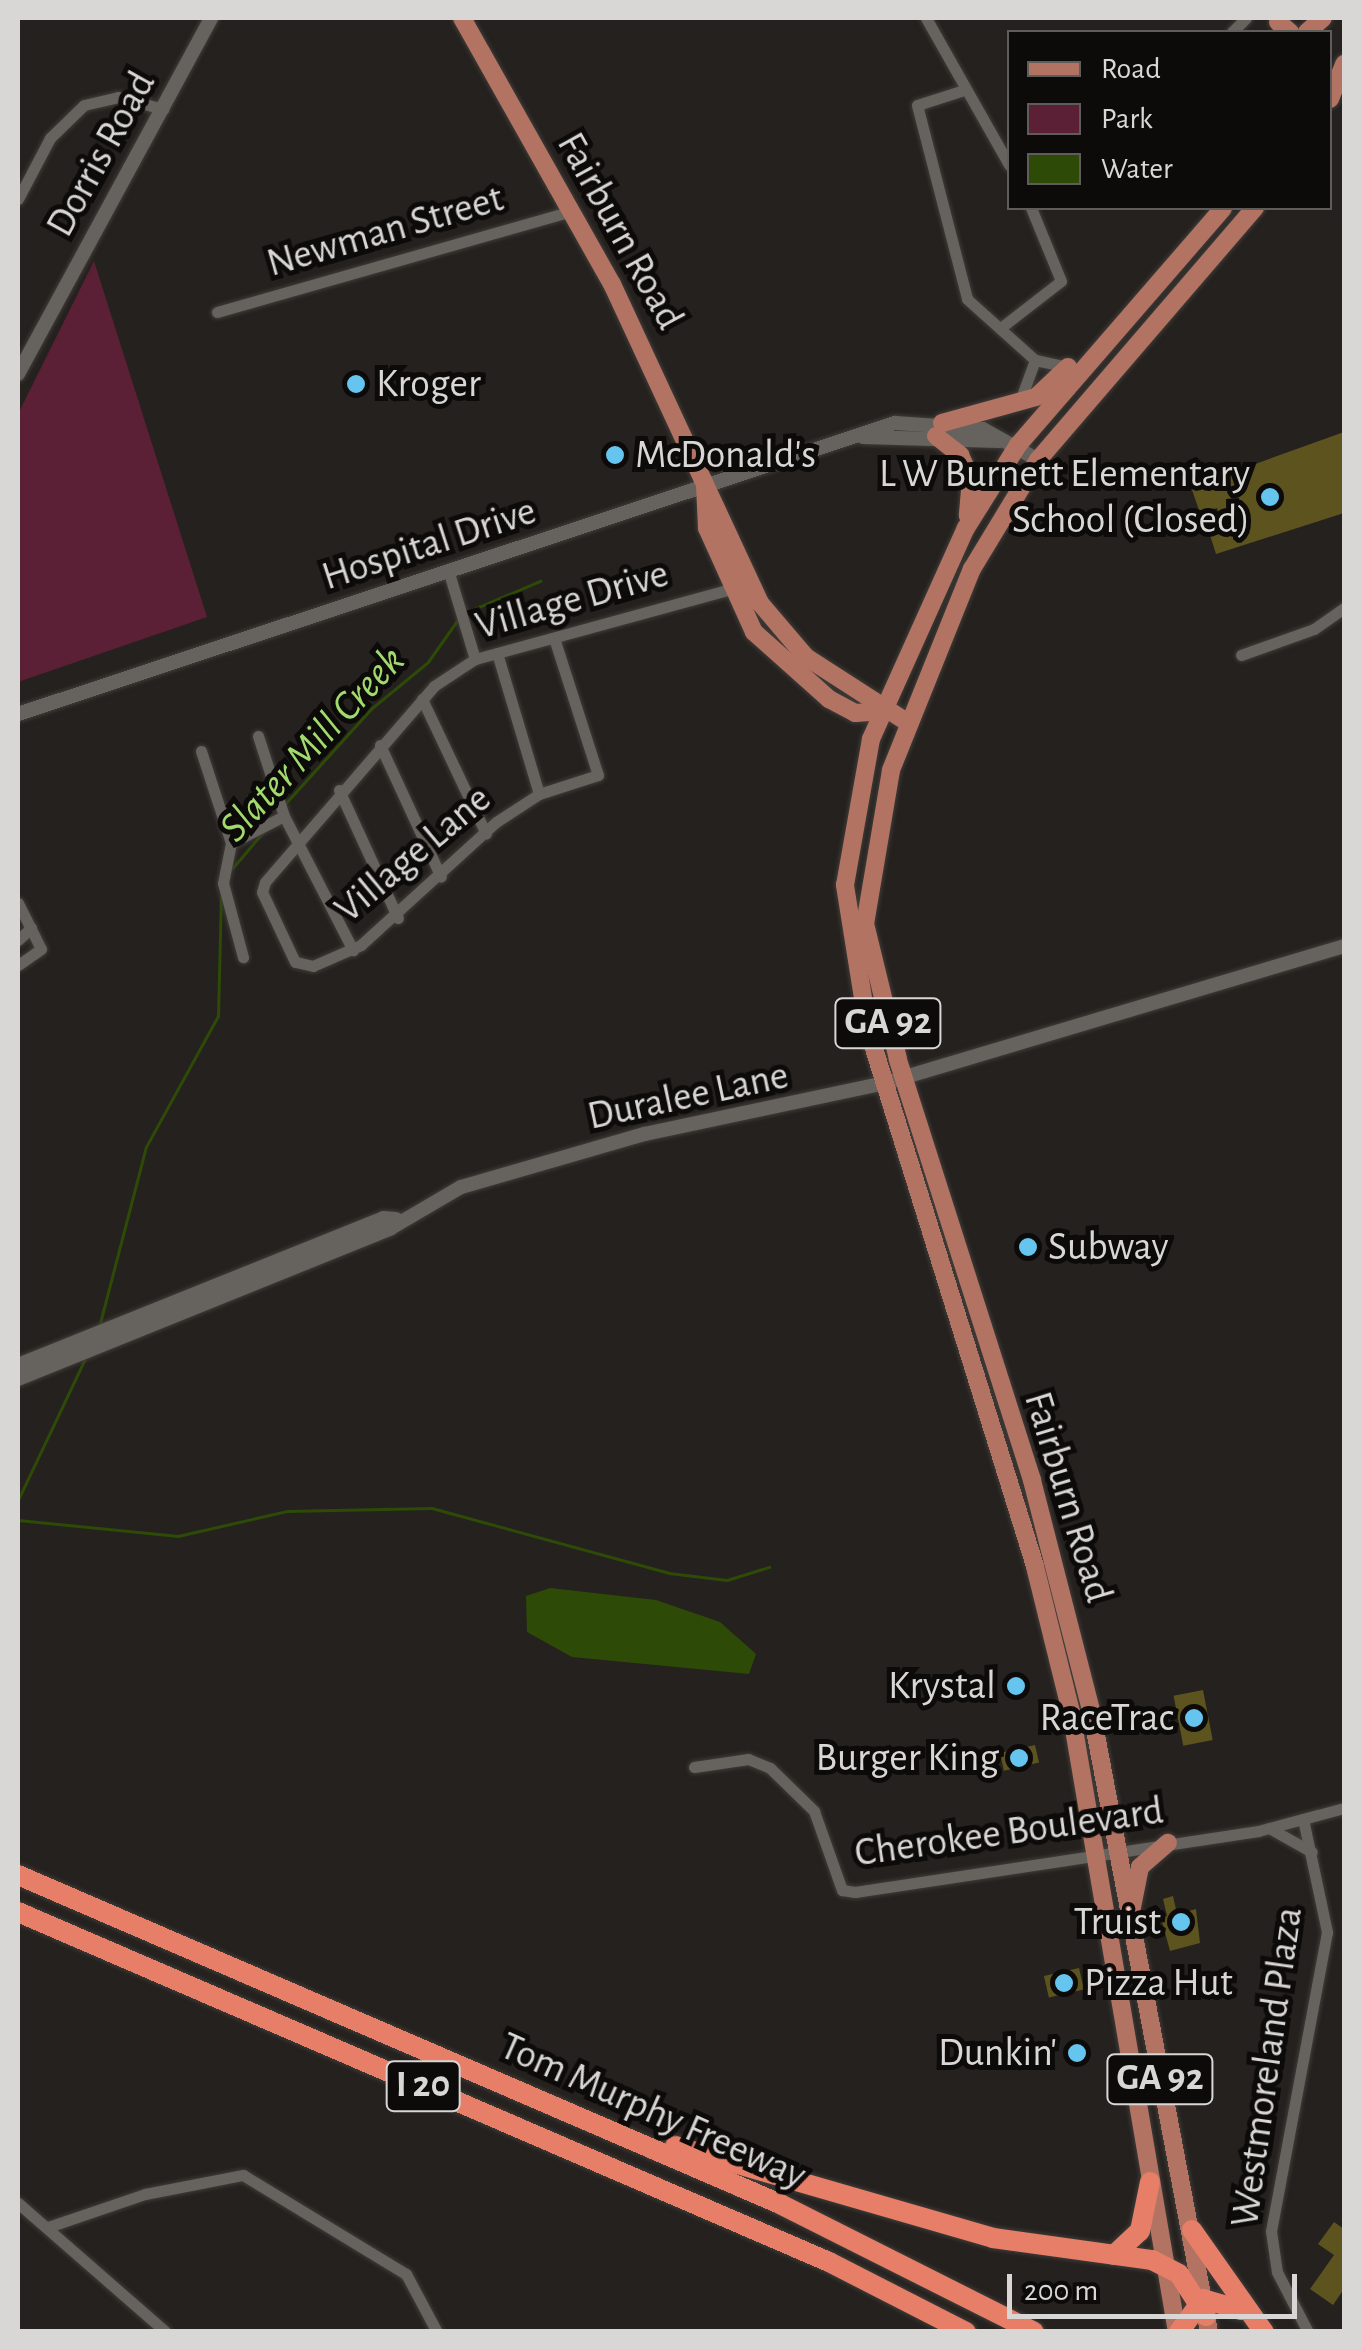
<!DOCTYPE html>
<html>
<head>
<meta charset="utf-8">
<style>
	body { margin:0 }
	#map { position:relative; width:1362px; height:2349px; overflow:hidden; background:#25211e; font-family:"Alegreya Sans",sans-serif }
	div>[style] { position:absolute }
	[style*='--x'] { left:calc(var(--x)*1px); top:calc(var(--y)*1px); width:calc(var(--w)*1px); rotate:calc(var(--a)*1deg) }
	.green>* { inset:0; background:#5b2035 }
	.water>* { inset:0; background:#2d4b07 }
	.stream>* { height:2.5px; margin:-1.25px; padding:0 1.25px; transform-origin:1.25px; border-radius:1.25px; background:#2d4b07 }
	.building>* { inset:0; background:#5d531e; transform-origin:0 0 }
	.roads { filter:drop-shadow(0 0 2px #3f3c39) drop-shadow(0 0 2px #3f3c39) }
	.minor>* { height:11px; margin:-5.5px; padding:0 5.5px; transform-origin:5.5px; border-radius:5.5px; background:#66625e }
	.tertiary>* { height:14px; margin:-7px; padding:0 7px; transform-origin:7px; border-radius:7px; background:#66625e }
	.primary>* { height:18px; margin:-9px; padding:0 9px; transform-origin:9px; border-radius:9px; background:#b37363 }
	.motorway>* { height:20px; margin:-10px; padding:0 10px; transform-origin:10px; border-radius:10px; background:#e77e67 }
	.dots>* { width:28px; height:28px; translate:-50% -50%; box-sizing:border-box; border:5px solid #0d0b0a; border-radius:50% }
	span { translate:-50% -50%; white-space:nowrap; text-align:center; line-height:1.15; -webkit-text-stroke:10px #0d0b0a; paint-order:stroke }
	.shield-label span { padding:2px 8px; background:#0d0b0a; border:2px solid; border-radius:8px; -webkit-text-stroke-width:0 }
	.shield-label { font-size:38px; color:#d9d7d5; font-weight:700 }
	.street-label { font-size:40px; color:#d9d7d5 }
	.poi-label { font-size:40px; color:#d9d7d5 }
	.left { translate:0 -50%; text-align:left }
	.right { translate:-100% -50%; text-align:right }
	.water-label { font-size:42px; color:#a2da6d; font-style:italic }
	.frame { position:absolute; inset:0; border:20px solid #d9d7d5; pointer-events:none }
	.legend { position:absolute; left:1007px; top:30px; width:325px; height:180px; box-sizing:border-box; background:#0d0b0a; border:2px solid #5f5d5b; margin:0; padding:12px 18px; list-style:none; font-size:30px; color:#d9d7d5 }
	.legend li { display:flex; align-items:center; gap:20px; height:50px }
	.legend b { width:50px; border:2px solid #5f5d5b }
	.scale { position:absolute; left:1007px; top:2274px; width:290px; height:45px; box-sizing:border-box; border:5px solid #d9d7d5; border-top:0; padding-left:12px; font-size:30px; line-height:35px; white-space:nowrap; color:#d9d7d5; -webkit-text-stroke:8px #0d0b0a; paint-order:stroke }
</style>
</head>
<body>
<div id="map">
	<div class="green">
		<i style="clip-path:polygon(94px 261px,207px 617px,18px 682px,18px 414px)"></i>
	</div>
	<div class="water">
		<i style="clip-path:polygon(550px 1588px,656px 1600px,720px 1622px,756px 1654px,749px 1674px,572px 1657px,527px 1632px,526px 1596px)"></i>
	</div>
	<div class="stream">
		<i style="--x:465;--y:613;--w:82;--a:-23.1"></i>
		<i style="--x:284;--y:805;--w:130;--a:-47.8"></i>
		<i style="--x:371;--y:709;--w:74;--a:-39.5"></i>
		<i style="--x:428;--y:662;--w:54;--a:-54.8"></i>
		<i style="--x:230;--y:871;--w:52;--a:-49.6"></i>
		<i style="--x:99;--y:1327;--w:186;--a:-75.4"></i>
		<i style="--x:146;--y:1147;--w:149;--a:-61.2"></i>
		<i style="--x:218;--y:1016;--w:119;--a:-88.6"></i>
		<i style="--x:18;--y:1500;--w:158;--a:-64.6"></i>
		<i style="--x:18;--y:1520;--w:161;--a:5.7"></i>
		<i style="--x:178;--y:1536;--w:112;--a:-12.9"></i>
		<i style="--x:287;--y:1511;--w:145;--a:-1.2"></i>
		<i style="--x:432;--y:1508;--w:246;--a:15.3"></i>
		<i style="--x:669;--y:1573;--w:58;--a:6.9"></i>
		<i style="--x:727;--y:1580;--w:44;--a:-17.2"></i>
	</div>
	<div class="building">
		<i style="clip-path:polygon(1344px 432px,1344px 513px,1216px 554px,1208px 529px,1223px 525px,1217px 508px,1200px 513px,1191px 487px)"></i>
		<i style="left:1203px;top:1690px;width:51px;height:30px;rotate:79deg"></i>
		<i style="left:1035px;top:1745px;width:18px;height:36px;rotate:77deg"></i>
		<i style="clip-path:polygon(1173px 1896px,1177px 1914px,1196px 1909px,1200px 1943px,1170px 1951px,1161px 1918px,1167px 1916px,1163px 1899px)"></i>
		<i style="left:1079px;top:1968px;width:22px;height:36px;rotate:77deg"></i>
		<i style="clip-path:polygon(1334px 2222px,1344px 2229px,1344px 2289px,1333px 2305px,1310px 2289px,1334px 2255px,1318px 2244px)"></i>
	</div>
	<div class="roads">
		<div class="minor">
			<i style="--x:926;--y:18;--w:169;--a:60.5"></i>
			<i style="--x:1232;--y:32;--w:20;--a:-45"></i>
			<i style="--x:964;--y:90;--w:49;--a:162.3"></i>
			<i style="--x:917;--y:105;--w:200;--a:75.5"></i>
			<i style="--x:967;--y:299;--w:91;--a:41.9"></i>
			<i style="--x:1035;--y:360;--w:33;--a:12"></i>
			<i style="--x:18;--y:199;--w:69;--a:-62.3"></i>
			<i style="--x:50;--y:138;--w:47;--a:-44.1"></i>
			<i style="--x:84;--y:105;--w:35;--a:-13"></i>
			<i style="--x:118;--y:97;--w:47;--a:14.9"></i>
			<i style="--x:217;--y:312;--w:368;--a:-15.9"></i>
			<i style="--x:1003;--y:326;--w:73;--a:-37.8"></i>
			<i style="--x:1061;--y:281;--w:79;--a:-112.3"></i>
			<i style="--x:1020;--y:401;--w:44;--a:-69.9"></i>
			<i style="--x:449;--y:573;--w:90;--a:73.2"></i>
			<i style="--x:554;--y:638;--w:144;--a:72.2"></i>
			<i style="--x:598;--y:775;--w:62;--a:162.1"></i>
			<i style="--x:539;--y:794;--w:51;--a:146.9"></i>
			<i style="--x:496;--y:822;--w:183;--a:137.7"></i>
			<i style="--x:361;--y:945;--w:52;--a:156.4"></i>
			<i style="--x:313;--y:966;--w:18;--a:-167"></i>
			<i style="--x:295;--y:962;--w:77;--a:-115.2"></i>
			<i style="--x:262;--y:892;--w:10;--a:-73"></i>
			<i style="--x:265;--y:882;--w:259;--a:-49.2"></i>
			<i style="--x:434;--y:686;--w:49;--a:-33.4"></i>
			<i style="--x:475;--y:659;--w:265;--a:-15.3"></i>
			<i style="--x:497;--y:653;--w:147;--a:73.4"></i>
			<i style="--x:1241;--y:655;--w:77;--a:-19.6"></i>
			<i style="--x:1314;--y:629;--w:37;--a:-35"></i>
			<i style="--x:422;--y:699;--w:149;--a:64.6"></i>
			<i style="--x:258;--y:736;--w:84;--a:72"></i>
			<i style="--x:284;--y:816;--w:151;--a:62.8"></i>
			<i style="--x:380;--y:745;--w:145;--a:65.2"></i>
			<i style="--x:201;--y:751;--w:97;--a:71.9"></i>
			<i style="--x:231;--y:843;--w:41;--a:101.3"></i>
			<i style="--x:223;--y:883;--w:77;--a:74.9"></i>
			<i style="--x:339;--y:790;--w:141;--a:65.3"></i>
			<i style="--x:231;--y:843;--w:59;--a:-27"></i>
			<i style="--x:18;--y:903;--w:51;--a:63.4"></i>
			<i style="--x:41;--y:949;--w:28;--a:145"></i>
			<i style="--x:18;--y:940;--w:18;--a:-43"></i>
			<i style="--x:694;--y:1767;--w:55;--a:-8.4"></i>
			<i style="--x:748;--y:1759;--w:24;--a:22"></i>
			<i style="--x:770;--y:1768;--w:62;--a:44.3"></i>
			<i style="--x:814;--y:1811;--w:84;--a:70.5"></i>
			<i style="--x:842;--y:1890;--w:13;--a:9"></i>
			<i style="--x:855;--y:1892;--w:408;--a:-8.6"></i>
			<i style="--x:1258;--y:1831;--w:89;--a:-15"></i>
			<i style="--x:1303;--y:1819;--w:116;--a:78"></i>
			<i style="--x:1327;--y:1932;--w:304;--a:100.6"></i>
			<i style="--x:1271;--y:2231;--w:41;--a:81.7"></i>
			<i style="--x:1277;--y:2272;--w:68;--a:62.7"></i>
			<i style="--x:1269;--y:1828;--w:49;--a:29.2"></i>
			<i style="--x:18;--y:2203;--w:196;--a:41.1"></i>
			<i style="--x:48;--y:2227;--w:102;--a:-18.8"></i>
			<i style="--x:145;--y:2194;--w:100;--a:-11"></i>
			<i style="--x:243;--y:2175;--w:191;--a:31.3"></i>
			<i style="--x:406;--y:2274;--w:66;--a:61.9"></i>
		</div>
		<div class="tertiary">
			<i style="--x:18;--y:374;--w:405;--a:-61.5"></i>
			<i style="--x:863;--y:437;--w:137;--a:1.7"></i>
			<i style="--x:18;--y:714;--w:924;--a:-18.36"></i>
			<i style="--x:895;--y:423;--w:88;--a:3.9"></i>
			<i style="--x:983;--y:429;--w:63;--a:29.4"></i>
			<i style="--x:18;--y:1365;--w:393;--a:-21.9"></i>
			<i style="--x:383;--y:1218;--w:13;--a:4"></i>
			<i style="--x:18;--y:1379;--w:402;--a:-22"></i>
			<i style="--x:391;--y:1228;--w:81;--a:-30.4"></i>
			<i style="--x:461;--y:1187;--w:191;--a:-16.1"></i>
			<i style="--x:645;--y:1134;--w:245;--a:-12"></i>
			<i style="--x:885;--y:1083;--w:479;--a:-16.6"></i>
		</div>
		<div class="primary">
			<i style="--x:462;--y:18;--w:305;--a:60.6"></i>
			<i style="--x:612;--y:284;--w:352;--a:65.1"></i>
			<i style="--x:760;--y:603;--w:71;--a:49.6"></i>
			<i style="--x:806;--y:657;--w:120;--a:32.8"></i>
			<i style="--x:1278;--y:22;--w:16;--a:40"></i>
			<i style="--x:1307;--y:32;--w:21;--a:-41"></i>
			<i style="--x:1330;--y:99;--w:38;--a:-68"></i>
			<i style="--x:942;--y:423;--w:98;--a:-15.5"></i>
			<i style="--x:1036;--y:397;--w:44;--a:-43.2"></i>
			<i style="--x:936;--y:436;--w:31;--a:38"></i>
			<i style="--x:960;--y:455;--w:26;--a:65"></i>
			<i style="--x:971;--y:479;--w:37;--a:95"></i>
			<i style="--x:705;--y:485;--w:43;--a:87.3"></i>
			<i style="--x:707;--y:528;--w:114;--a:65.7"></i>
			<i style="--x:754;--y:632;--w:101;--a:41.8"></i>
			<i style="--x:829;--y:699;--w:30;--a:28"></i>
			<i style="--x:855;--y:713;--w:26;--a:-4"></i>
			<i style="--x:1131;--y:1912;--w:46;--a:-78.7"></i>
			<i style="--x:1140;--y:1867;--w:37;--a:-41"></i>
			<i style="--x:1177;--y:2332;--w:629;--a:-99.7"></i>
			<i style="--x:1071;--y:1712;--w:150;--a:-103.9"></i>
			<i style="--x:1035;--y:1566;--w:562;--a:-107.28"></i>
			<i style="--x:868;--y:1029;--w:146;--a:-99.1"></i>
			<i style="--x:845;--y:885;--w:148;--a:-79.9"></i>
			<i style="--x:871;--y:739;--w:231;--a:-65.8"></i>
			<i style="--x:966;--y:528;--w:98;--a:-57.9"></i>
			<i style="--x:1018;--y:445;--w:313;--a:-49.1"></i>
			<i style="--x:1209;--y:2332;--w:629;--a:-100.72"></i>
			<i style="--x:1092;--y:1714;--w:242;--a:-104.4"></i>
			<i style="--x:1032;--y:1480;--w:442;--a:-107.7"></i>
			<i style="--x:898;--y:1059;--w:139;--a:-103.7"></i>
			<i style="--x:865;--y:924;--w:156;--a:-80.4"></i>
			<i style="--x:891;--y:770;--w:217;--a:-68.1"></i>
			<i style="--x:972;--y:569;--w:127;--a:-58.8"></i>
			<i style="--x:1038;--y:460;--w:333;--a:-49.3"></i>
		</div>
		<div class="motorway">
			<i style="--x:18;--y:1875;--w:830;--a:23.35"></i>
			<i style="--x:780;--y:2204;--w:284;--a:26.7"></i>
			<i style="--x:18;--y:1912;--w:883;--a:23.34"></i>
			<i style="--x:829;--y:2262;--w:154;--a:27.1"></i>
			<i style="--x:675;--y:2146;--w:331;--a:16.1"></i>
			<i style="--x:993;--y:2238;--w:161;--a:7.9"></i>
			<i style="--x:1152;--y:2260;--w:30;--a:27"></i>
			<i style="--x:1179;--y:2274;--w:50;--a:57.3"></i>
			<i style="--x:1192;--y:2230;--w:125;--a:54.8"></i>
			<i style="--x:1114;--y:2255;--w:35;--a:-43"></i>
			<i style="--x:1140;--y:2231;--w:50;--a:-78.5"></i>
			<i style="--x:1179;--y:2332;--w:41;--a:-54"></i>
			<i style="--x:1203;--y:2299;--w:40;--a:16"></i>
		</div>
	</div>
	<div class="dots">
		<i style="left:356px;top:384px;background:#65c5ef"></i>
		<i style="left:615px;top:455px;background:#65c5ef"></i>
		<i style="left:1270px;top:497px;background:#65c5ef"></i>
		<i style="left:1028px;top:1247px;background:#65c5ef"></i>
		<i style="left:1016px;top:1686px;background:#65c5ef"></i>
		<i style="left:1194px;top:1718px;background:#65c5ef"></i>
		<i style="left:1019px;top:1758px;background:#65c5ef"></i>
		<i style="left:1181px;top:1922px;background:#65c5ef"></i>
		<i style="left:1064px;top:1983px;background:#65c5ef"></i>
		<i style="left:1077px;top:2053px;background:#65c5ef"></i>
	</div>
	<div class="shield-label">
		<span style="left:888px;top:1023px">GA 92</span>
		<span style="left:1160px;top:2079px">GA 92</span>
		<span style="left:423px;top:2086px">I 20</span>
	</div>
	<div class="street-label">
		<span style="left:101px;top:154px;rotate:-61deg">Dorris Road</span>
		<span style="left:385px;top:231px;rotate:-16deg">Newman Street</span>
		<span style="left:620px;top:231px;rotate:61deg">Fairburn Road</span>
		<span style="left:429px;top:544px;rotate:-18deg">Hospital Drive</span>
		<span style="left:572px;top:600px;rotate:-16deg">Village Drive</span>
		<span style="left:413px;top:854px;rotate:-40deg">Village Lane</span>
		<span style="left:688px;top:1096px;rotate:-12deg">Duralee Lane</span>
		<span style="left:1068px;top:1497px;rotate:73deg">Fairburn Road</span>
		<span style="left:1009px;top:1832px;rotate:-8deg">Cherokee Boulevard</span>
		<span style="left:1267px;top:2067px;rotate:-82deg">Westmoreland Plaza</span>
		<span style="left:653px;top:2111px;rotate:24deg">Tom Murphy Freeway</span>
	</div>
	<div class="poi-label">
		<span class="left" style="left:376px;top:384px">Kroger</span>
		<span class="left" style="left:635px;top:455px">McDonald's</span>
		<span class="right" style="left:1250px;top:497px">L W Burnett Elementary<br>School (Closed)</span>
		<span class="left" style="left:1048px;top:1247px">Subway</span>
		<span class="right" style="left:996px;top:1686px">Krystal</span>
		<span class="right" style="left:1174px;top:1718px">RaceTrac</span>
		<span class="right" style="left:999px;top:1758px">Burger King</span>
		<span class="right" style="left:1161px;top:1922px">Truist</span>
		<span class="left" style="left:1084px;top:1983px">Pizza Hut</span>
		<span class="right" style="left:1057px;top:2053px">Dunkin'</span>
	</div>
	<div class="water-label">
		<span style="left:312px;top:744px;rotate:-47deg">Slater Mill Creek</span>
	</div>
	<div class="frame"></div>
	<ul class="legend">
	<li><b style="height:12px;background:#b37363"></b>Road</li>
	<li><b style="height:28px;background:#5b2035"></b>Park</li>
	<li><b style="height:28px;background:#2d4b07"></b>Water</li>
	</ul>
	<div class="scale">200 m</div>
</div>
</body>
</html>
